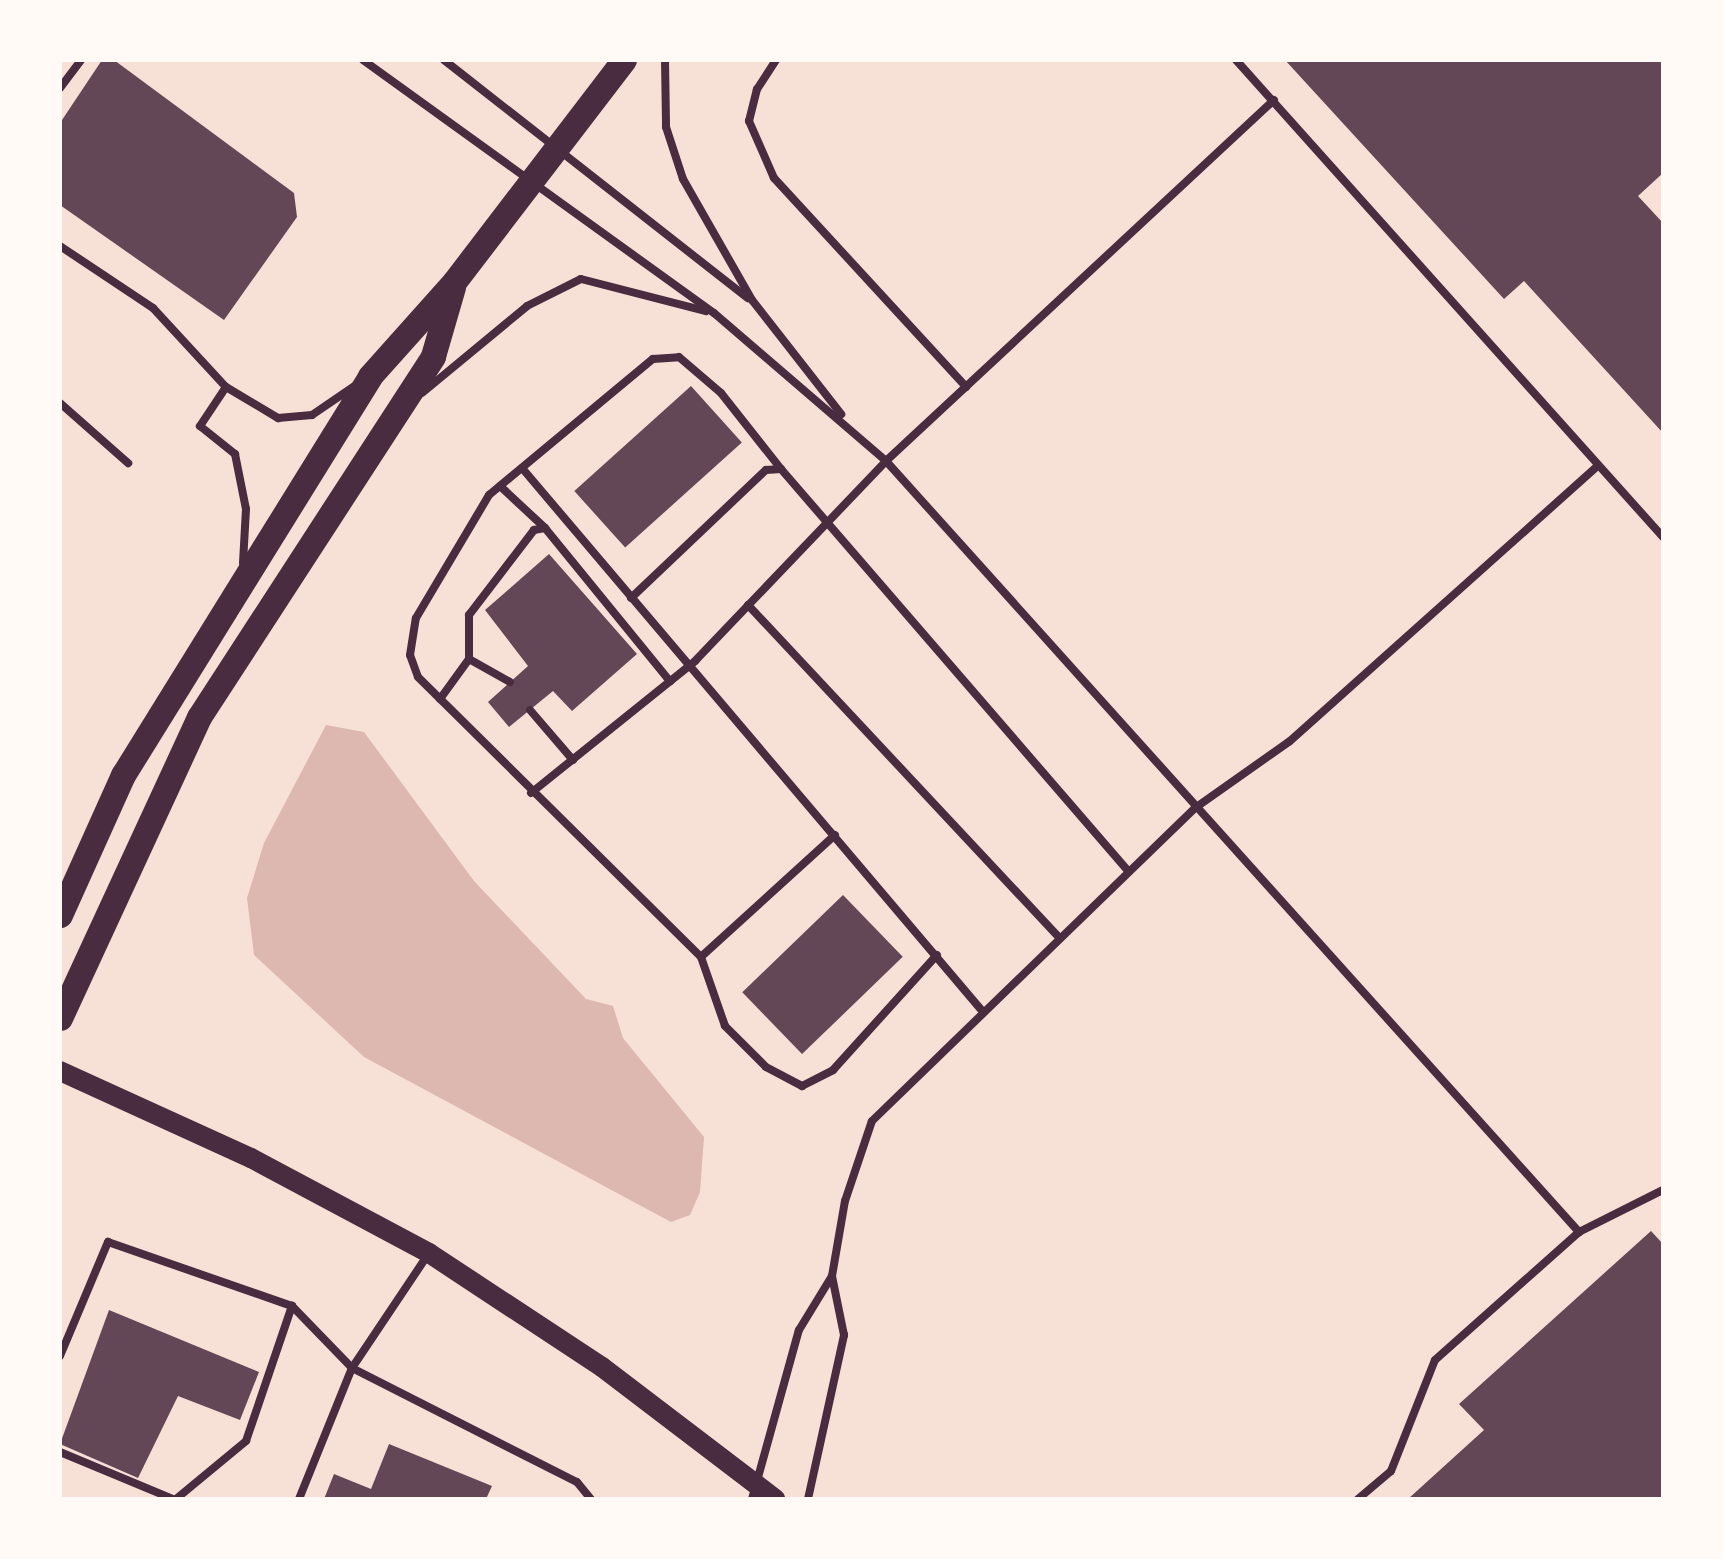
<!DOCTYPE html>
<html>
<head>
<meta charset="utf-8">
<style>
	body { margin:0 }
	#map { position:relative; width:1723px; height:1559px; overflow:hidden; background:#f7e1d7; font-family:Ubuntu,sans-serif }
	div>[style] { position:absolute }
	[style*='--x'] { left:calc(var(--x)*1px); top:calc(var(--y)*1px); width:calc(var(--w)*1px); rotate:calc(var(--a)*1deg) }
	.water>* { inset:0; background:#dcb8b0 }
	.building>* { inset:0; background:#644757; transform-origin:0 0 }
	.service>* { height:8px; margin:-4px; padding:0 4px; transform-origin:4px; border-radius:4px; background:#4a2c40 }
	.secondary>* { height:20px; margin:-10px; padding:0 10px; transform-origin:10px; border-radius:10px; background:#4a2c40 }
	.primary>* { height:25px; margin:-12.5px; padding:0 12.5px; transform-origin:12.5px; border-radius:12.5px; background:#4a2c40 }
	span { translate:-50% -50%; white-space:nowrap; text-align:center; line-height:1.15; -webkit-text-stroke:9px #fffaf5; paint-order:stroke }
	.frame { position:absolute; inset:0; border:62px solid #fffaf5; pointer-events:none }
</style>
</head>
<body>
<div id="map">
	<div class="water">
		<i style="clip-path:polygon(326px 725px,364px 732px,474px 881px,586px 999px,613px 1006px,623px 1038px,704px 1137px,700px 1192px,690px 1215px,671px 1222px,364px 1057px,254px 955px,247px 898px,264px 843px)"></i>
	</div>
	<div class="building">
		<i style="clip-path:polygon(102px 60px,114px 60px,294px 193px,297px 217px,224px 320px,60px 205px,60px 123px)"></i>
		<i style="clip-path:polygon(1285px 60px,1663px 60px,1663px 173px,1638px 196px,1663px 223px,1663px 433px,1524px 281px,1504px 299px)"></i>
		<i style="left:691px;top:386px;width:76px;height:157px;rotate:48deg"></i>
		<i style="clip-path:polygon(549px 554px,637px 654px,572px 711px,553px 691px,509px 727px,488px 702px,528px 666px,485px 610px)"></i>
		<i style="left:843px;top:895px;width:86px;height:140px;rotate:46deg"></i>
		<i style="clip-path:polygon(1651px 1231px,1663px 1244px,1663px 1499px,1408px 1499px,1484px 1430px,1459px 1404px)"></i>
		<i style="clip-path:polygon(109px 1310px,259px 1372px,240px 1420px,178px 1396px,138px 1478px,60px 1444px)"></i>
		<i style="clip-path:polygon(389px 1444px,492px 1486px,486px 1499px,324px 1499px,334px 1474px,371px 1489px)"></i>
	</div>
	<div class="service">
		<i style="--x:363;--y:60;--w:433;--a:35.8"></i>
		<i style="--x:714;--y:313;--w:227;--a:40.7"></i>
		<i style="--x:886;--y:461;--w:1037;--a:48.05"></i>
		<i style="--x:444;--y:60;--w:386;--a:38.1"></i>
		<i style="--x:665;--y:60;--w:67;--a:89.1"></i>
		<i style="--x:666;--y:127;--w:55;--a:71.9"></i>
		<i style="--x:683;--y:179;--w:139;--a:60.3"></i>
		<i style="--x:752;--y:300;--w:145;--a:52"></i>
		<i style="--x:776;--y:60;--w:35;--a:123"></i>
		<i style="--x:757;--y:89;--w:33;--a:104"></i>
		<i style="--x:749;--y:121;--w:62;--a:66.3"></i>
		<i style="--x:774;--y:178;--w:284;--a:47.4"></i>
		<i style="--x:1236;--y:60;--w:640;--a:48.17"></i>
		<i style="--x:60;--y:88;--w:35;--a:-53"></i>
		<i style="--x:60;--y:246;--w:112;--a:33.7"></i>
		<i style="--x:153;--y:308;--w:108;--a:47.3"></i>
		<i style="--x:226;--y:387;--w:47;--a:123.7"></i>
		<i style="--x:200;--y:426;--w:45;--a:38.7"></i>
		<i style="--x:235;--y:454;--w:56;--a:78.7"></i>
		<i style="--x:246;--y:509;--w:54;--a:93.2"></i>
		<i style="--x:226;--y:387;--w:61;--a:30.8"></i>
		<i style="--x:278;--y:418;--w:34;--a:-5"></i>
		<i style="--x:312;--y:415;--w:50;--a:-34.3"></i>
		<i style="--x:422;--y:393;--w:136;--a:-39.6"></i>
		<i style="--x:527;--y:306;--w:60;--a:-26.6"></i>
		<i style="--x:581;--y:279;--w:129;--a:14.4"></i>
		<i style="--x:60;--y:403;--w:91;--a:41.4"></i>
		<i style="--x:522;--y:468;--w:713;--a:49.72"></i>
		<i style="--x:500;--y:486;--w:62;--a:43"></i>
		<i style="--x:631;--y:598;--w:186;--a:-43.5"></i>
		<i style="--x:766;--y:470;--w:15;--a:-4"></i>
		<i style="--x:781;--y:469;--w:532;--a:49.19"></i>
		<i style="--x:748;--y:605;--w:456;--a:46.9"></i>
		<i style="--x:469;--y:659;--w:47;--a:29.3"></i>
		<i style="--x:440;--y:699;--w:49;--a:-54.1"></i>
		<i style="--x:469;--y:659;--w:44;--a:-90"></i>
		<i style="--x:469;--y:615;--w:107;--a:-52.6"></i>
		<i style="--x:534;--y:530;--w:11;--a:-10"></i>
		<i style="--x:545;--y:528;--w:198;--a:50.8"></i>
		<i style="--x:530;--y:710;--w:66;--a:49.3"></i>
		<i style="--x:531;--y:793;--w:211;--a:-38.8"></i>
		<i style="--x:695;--y:661;--w:277;--a:-46.3"></i>
		<i style="--x:886;--y:461;--w:530;--a:-42.94"></i>
		<i style="--x:835;--y:835;--w:181;--a:137.7"></i>
		<i style="--x:701;--y:957;--w:73;--a:70.8"></i>
		<i style="--x:725;--y:1026;--w:58;--a:45"></i>
		<i style="--x:766;--y:1067;--w:41;--a:27.8"></i>
		<i style="--x:802;--y:1086;--w:35;--a:-27"></i>
		<i style="--x:833;--y:1070;--w:155;--a:-47.9"></i>
		<i style="--x:701;--y:957;--w:398;--a:-135.3"></i>
		<i style="--x:418;--y:677;--w:23;--a:-110"></i>
		<i style="--x:410;--y:655;--w:37;--a:-81"></i>
		<i style="--x:416;--y:618;--w:143;--a:-59.3"></i>
		<i style="--x:489;--y:495;--w:213;--a:-39.7"></i>
		<i style="--x:653;--y:359;--w:26;--a:-4"></i>
		<i style="--x:679;--y:357;--w:55;--a:40.6"></i>
		<i style="--x:721;--y:393;--w:97;--a:51.7"></i>
		<i style="--x:60;--y:1356;--w:124;--a:-67.2"></i>
		<i style="--x:108;--y:1242;--w:195;--a:19.2"></i>
		<i style="--x:292;--y:1306;--w:86;--a:45.9"></i>
		<i style="--x:352;--y:1368;--w:252;--a:26.9"></i>
		<i style="--x:577;--y:1482;--w:22;--a:51"></i>
		<i style="--x:60;--y:1452;--w:122;--a:22.6"></i>
		<i style="--x:176;--y:1499;--w:91;--a:-39.6"></i>
		<i style="--x:246;--y:1441;--w:143;--a:-71.2"></i>
		<i style="--x:299;--y:1499;--w:141;--a:-68"></i>
		<i style="--x:352;--y:1368;--w:138;--a:-56.2"></i>
		<i style="--x:752;--y:1499;--w:175;--a:-74.5"></i>
		<i style="--x:799;--y:1330;--w:63;--a:-58.6"></i>
		<i style="--x:832;--y:1276;--w:76;--a:-80.2"></i>
		<i style="--x:845;--y:1201;--w:84;--a:-71.4"></i>
		<i style="--x:872;--y:1121;--w:450;--a:-44.1"></i>
		<i style="--x:1195;--y:808;--w:116;--a:-35.2"></i>
		<i style="--x:1290;--y:741;--w:411;--a:-41.8"></i>
		<i style="--x:808;--y:1499;--w:168;--a:-77.6"></i>
		<i style="--x:844;--y:1335;--w:60;--a:-101.5"></i>
		<i style="--x:1358;--y:1499;--w:43;--a:-40.3"></i>
		<i style="--x:1391;--y:1471;--w:119;--a:-68.4"></i>
		<i style="--x:1435;--y:1360;--w:193;--a:-41.6"></i>
		<i style="--x:1579;--y:1232;--w:94;--a:-26.6"></i>
	</div>
	<div class="secondary">
		<i style="--x:60;--y:1071;--w:210;--a:24.5"></i>
		<i style="--x:251;--y:1158;--w:202;--a:28.1"></i>
		<i style="--x:429;--y:1253;--w:207;--a:33.4"></i>
		<i style="--x:602;--y:1367;--w:218;--a:37.3"></i>
	</div>
	<div class="primary">
		<i style="--x:60;--y:915;--w:154;--a:-65.8"></i>
		<i style="--x:123;--y:775;--w:469;--a:-58.2"></i>
		<i style="--x:370;--y:376;--w:126;--a:-48.2"></i>
		<i style="--x:454;--y:282;--w:280;--a:-52.6"></i>
		<i style="--x:60;--y:1018;--w:332;--a:-65.2"></i>
		<i style="--x:199;--y:717;--w:430;--a:-57"></i>
		<i style="--x:433;--y:356;--w:72;--a:-73.8"></i>
	</div>
	<div class="frame"></div>
</div>
</body>
</html>
